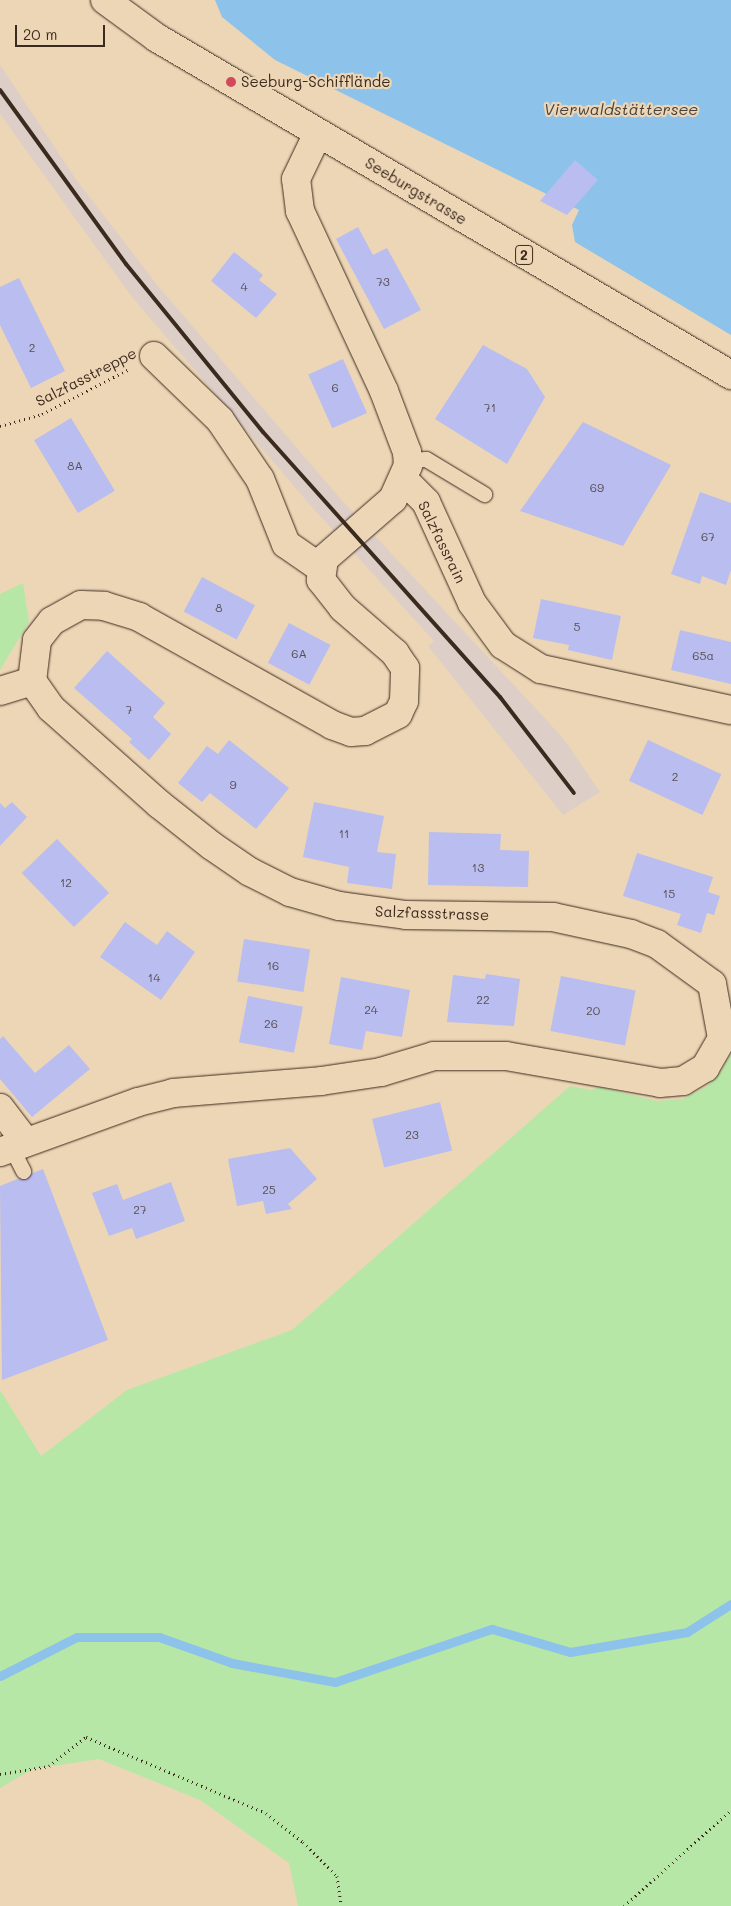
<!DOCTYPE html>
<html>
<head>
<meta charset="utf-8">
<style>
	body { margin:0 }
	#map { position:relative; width:731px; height:1906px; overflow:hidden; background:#edd6b6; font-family:Mali,sans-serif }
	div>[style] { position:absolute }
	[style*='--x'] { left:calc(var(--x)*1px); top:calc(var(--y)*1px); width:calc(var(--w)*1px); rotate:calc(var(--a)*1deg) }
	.built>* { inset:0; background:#ddcec7 }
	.green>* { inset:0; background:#b7e7a6 }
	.water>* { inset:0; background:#8dc2ea }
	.stream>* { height:9px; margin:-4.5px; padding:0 4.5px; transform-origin:4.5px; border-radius:4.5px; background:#8dc2ea }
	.building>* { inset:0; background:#b9bdef; transform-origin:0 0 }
	.path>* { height:3px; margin-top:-1.5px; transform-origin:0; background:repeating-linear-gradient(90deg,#3b2a1e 0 1px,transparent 0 5px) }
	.roads { filter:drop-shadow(0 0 1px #3b2a1e) drop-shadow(0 0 1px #3b2a1e) }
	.lane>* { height:15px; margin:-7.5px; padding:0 7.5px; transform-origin:7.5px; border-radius:7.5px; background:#edd6b6 }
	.street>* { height:28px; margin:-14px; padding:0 14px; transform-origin:14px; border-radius:14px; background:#edd6b6 }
	.primary>* { height:28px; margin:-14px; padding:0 14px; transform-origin:14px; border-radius:14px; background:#edd6b6 }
	.rail>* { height:4px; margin:-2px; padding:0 2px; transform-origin:2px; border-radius:2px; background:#3b2a1e }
	.dots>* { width:14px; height:14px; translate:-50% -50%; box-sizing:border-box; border:2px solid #edd6b6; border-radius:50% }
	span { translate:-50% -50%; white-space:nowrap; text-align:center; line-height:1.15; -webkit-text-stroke:4.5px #edd6b6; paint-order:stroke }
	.number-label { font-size:12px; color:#5a4f52 }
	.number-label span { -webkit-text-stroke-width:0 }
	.shield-label span { padding:1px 4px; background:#edd6b6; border:1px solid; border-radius:4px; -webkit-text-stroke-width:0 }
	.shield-label { font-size:14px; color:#3b2a1e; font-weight:700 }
	.poi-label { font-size:15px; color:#3b2a1e }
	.left { translate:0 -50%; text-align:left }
	.street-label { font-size:15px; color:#3b2a1e }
	.water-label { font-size:16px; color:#47413d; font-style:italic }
	.scale { position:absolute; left:15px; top:25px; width:90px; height:22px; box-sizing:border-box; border:2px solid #3b2a1e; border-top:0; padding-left:6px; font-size:15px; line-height:18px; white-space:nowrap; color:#3b2a1e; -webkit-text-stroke:4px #edd6b6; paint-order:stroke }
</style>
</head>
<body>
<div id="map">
	<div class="built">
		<i style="clip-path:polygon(0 65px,75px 178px,158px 286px,338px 496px,563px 738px,600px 792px,563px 815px,428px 646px,434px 641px,311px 506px,132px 297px,0 114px)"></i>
	</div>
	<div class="green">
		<i style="clip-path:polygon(23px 583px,29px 622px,0 670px,0 594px)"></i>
		<i style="clip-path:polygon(731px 1053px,731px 1906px,298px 1906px,289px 1863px,200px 1800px,99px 1759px,33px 1769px,0 1788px,0 1390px,41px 1456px,127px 1390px,292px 1330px,570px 1086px,591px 1090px,599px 1087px,657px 1101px,682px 1099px,706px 1087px,722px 1071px)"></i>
	</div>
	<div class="water">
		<i style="clip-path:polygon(215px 0,731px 0,731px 335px,575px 242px,572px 225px,579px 210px,275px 60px,222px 17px)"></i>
	</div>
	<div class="stream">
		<i style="--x:0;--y:1676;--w:86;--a:-26.9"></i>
		<i style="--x:77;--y:1637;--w:82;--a:0"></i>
		<i style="--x:159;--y:1637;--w:77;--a:19.6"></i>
		<i style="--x:232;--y:1663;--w:105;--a:10.5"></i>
		<i style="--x:335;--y:1682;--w:166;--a:-18.7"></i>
		<i style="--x:492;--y:1629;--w:81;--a:16.4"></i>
		<i style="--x:570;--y:1652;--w:119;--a:-9.7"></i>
		<i style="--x:687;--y:1632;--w:52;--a:-32.5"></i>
	</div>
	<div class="building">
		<i style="clip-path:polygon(575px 160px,598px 180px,567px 215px,540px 201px)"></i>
		<i style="clip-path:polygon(358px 227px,373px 255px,387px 248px,421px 310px,384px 329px,336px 239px)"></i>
		<i style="clip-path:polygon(234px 252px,263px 275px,259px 280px,277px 294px,256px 318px,211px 281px)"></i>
		<i style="clip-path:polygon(19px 278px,65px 371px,31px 388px,0 325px,0 287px)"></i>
		<i style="clip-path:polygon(483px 345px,527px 369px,545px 397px,507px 464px,435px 419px)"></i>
		<i style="left:343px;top:359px;width:59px;height:38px;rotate:66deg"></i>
		<i style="left:71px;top:418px;width:85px;height:43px;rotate:59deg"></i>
		<i style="clip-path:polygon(583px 422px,671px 465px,623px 546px,520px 511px)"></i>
		<i style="clip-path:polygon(700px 492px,731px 503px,731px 570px,726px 585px,702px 576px,700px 584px,671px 574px)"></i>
		<i style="left:202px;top:577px;width:60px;height:39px;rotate:28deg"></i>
		<i style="clip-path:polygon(541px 599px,621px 616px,612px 660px,568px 650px,569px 645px,533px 638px)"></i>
		<i style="left:289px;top:623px;width:47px;height:45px;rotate:28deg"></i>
		<i style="clip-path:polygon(680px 630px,731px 642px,731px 684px,671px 670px)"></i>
		<i style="clip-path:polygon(107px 651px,165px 703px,153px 717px,171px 734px,149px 760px,129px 742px,132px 739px,74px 688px)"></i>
		<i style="clip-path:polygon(229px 740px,289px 788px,256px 829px,210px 793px,202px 802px,178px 783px,207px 746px,218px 754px)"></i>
		<i style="left:648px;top:740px;width:81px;height:45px;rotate:25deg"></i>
		<i style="clip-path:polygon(12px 802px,27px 817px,0 846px,0 803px,5px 808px)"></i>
		<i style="clip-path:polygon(314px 802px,384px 816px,377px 852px,396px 854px,392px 889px,347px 883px,349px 867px,303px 857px)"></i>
		<i style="clip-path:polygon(429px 832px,501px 834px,500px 850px,529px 851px,528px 887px,428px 885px)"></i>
		<i style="left:57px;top:839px;width:75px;height:49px;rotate:46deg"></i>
		<i style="clip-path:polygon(637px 853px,713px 877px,708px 892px,720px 896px,714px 915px,707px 913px,701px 933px,677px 925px,681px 914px,623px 896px)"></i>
		<i style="clip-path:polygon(125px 922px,157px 945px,167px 931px,195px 952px,161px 1000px,100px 957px)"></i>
		<i style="left:244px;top:939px;width:67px;height:43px;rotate:9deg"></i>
		<i style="clip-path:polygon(486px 974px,520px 979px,514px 1026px,447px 1022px,453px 975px,485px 979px)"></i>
		<i style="left:561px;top:976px;width:76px;height:56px;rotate:11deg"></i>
		<i style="clip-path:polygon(341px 977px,410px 990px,402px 1037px,366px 1031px,362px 1050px,329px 1044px)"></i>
		<i style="left:248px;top:996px;width:56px;height:47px;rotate:11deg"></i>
		<i style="clip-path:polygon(3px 1036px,35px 1073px,69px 1045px,90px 1069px,32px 1117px,0 1079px,0 1039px)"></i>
		<i style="left:440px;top:1102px;width:50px;height:70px;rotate:76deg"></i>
		<i style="clip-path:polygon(290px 1148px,317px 1179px,288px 1204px,292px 1209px,266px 1214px,263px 1201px,237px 1206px,228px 1159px)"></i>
		<i style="clip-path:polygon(43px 1169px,108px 1340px,2px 1380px,0 1186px)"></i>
		<i style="clip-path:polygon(171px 1182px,185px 1221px,136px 1239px,132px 1228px,109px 1236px,92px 1193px,117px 1184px,123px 1200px)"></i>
	</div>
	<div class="path">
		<i style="--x:0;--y:426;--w:44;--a:-15.9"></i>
		<i style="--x:42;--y:414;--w:98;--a:-27.3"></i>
		<i style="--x:0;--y:1774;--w:50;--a:-9.3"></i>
		<i style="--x:49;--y:1766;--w:47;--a:-38.1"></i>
		<i style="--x:86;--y:1737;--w:195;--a:22.9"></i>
		<i style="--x:266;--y:1813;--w:47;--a:38.1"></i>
		<i style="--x:303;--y:1842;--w:48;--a:45"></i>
		<i style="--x:337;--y:1876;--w:30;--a:82"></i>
		<i style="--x:624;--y:1906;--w:144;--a:-41.9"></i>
	</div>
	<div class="roads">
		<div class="lane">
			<i style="--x:407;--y:460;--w:19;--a:-3"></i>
			<i style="--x:426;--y:459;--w:68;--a:31.1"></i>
			<i style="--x:11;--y:1147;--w:27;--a:63"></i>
		</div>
		<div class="street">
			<i style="--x:154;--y:356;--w:92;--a:44.1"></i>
			<i style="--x:220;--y:420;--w:71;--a:55.9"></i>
			<i style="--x:260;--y:479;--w:70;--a:68.2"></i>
			<i style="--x:286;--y:544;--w:44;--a:34.8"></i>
			<i style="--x:404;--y:480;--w:31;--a:45"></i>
			<i style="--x:426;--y:502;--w:111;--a:65.5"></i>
			<i style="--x:472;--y:603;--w:52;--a:53.6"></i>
			<i style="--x:503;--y:645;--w:45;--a:32.3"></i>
			<i style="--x:541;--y:669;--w:194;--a:12.2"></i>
			<i style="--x:0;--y:691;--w:34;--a:-17"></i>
			<i style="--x:0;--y:1108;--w:43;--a:52.6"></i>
			<i style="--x:0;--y:1152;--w:147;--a:-19.9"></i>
			<i style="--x:138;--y:1102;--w:36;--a:-14"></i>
			<i style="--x:173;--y:1093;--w:148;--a:-4.6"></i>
			<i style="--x:321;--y:1081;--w:61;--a:-8.5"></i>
			<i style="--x:381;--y:1072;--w:55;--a:-16.8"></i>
			<i style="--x:434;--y:1056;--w:72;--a:0"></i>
			<i style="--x:506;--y:1056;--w:156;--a:9.9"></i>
			<i style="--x:660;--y:1083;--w:23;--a:-5"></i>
			<i style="--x:683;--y:1081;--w:26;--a:-31"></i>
			<i style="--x:705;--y:1068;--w:34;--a:-60"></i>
			<i style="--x:722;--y:1038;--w:55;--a:-100.5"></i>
			<i style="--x:712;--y:984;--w:68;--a:-144"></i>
			<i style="--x:657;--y:944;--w:28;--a:-159"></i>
			<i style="--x:631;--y:934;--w:80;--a:-167.7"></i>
			<i style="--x:553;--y:917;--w:147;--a:-179.2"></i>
			<i style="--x:406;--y:915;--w:68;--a:-172.3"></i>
			<i style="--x:339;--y:906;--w:51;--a:-164.1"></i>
			<i style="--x:290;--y:892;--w:45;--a:-153.4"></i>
			<i style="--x:250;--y:872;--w:46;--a:-145.6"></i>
			<i style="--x:212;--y:846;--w:68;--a:-141.6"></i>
			<i style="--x:159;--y:804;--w:144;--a:-138.4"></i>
			<i style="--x:51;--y:708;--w:33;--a:-125"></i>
			<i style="--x:32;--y:681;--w:41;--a:-83"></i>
			<i style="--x:37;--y:640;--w:24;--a:-52"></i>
			<i style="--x:52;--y:621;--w:33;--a:-29"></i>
			<i style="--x:81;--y:605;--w:23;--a:2"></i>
			<i style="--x:104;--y:606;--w:37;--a:17"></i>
			<i style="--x:139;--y:617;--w:221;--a:29.2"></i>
			<i style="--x:332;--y:725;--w:20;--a:20"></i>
			<i style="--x:351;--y:732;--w:14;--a:-4"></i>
			<i style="--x:365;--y:731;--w:37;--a:-27"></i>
			<i style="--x:398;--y:714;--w:14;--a:-65"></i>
			<i style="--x:404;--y:701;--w:33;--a:-88"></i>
			<i style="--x:405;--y:668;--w:18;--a:-124"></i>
			<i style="--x:395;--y:653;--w:69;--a:-139.1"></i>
			<i style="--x:343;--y:608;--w:36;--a:-128"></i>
			<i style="--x:321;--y:580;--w:21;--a:-82"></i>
			<i style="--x:324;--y:559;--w:91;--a:-41"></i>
			<i style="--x:393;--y:499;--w:36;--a:-66"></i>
			<i style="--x:408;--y:466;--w:14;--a:-94"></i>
			<i style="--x:407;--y:452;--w:65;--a:-110.7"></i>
			<i style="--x:384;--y:391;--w:199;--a:-115"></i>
			<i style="--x:300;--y:211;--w:32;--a:-97"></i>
			<i style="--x:296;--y:179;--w:51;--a:-64.4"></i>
		</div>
		<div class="primary">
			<i style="--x:105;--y:0;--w:64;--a:36.2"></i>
			<i style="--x:157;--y:38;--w:666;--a:30.42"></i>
		</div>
	</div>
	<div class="rail">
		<i style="--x:0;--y:90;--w:215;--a:54.1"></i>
		<i style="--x:126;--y:264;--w:217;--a:50.8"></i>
		<i style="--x:263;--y:432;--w:356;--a:48.2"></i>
		<i style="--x:500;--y:697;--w:121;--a:52.4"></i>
	</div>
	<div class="dots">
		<i style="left:231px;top:82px;background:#d1495b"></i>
	</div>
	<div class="number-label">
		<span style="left:383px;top:282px">73</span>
		<span style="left:244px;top:287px">4</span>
		<span style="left:32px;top:348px">2</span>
		<span style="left:335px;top:388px">6</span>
		<span style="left:490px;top:408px">71</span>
		<span style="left:75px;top:466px">8A</span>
		<span style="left:597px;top:488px">69</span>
		<span style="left:708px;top:537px">67</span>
		<span style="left:219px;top:608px">8</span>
		<span style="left:577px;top:627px">5</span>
		<span style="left:299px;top:654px">6A</span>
		<span style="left:703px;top:656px">65a</span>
		<span style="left:129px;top:710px">7</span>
		<span style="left:675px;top:777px">2</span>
		<span style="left:233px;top:785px">9</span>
		<span style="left:344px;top:834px">11</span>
		<span style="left:478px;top:868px">13</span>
		<span style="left:66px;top:883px">12</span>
		<span style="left:669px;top:894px">15</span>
		<span style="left:273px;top:966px">16</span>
		<span style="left:154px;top:978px">14</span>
		<span style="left:483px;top:1000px">22</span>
		<span style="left:371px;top:1010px">24</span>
		<span style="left:593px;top:1011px">20</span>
		<span style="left:271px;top:1024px">26</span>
		<span style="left:412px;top:1135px">23</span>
		<span style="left:269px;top:1190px">25</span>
		<span style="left:140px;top:1210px">27</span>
	</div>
	<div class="shield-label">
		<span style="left:524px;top:255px">2</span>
	</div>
	<div class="poi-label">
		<span class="left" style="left:241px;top:82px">Seeburg-Schifflände</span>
	</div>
	<div class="street-label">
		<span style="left:416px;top:191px;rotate:31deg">Seeburgstrasse</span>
		<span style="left:86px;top:377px;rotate:-27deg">Salzfasstreppe</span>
		<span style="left:442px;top:542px;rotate:64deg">Salzfassrain</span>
		<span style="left:432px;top:913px;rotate:2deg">Salzfassstrasse</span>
	</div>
	<div class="water-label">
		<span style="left:621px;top:109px">Vierwaldstättersee</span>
	</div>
	<div class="scale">20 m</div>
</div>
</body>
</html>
